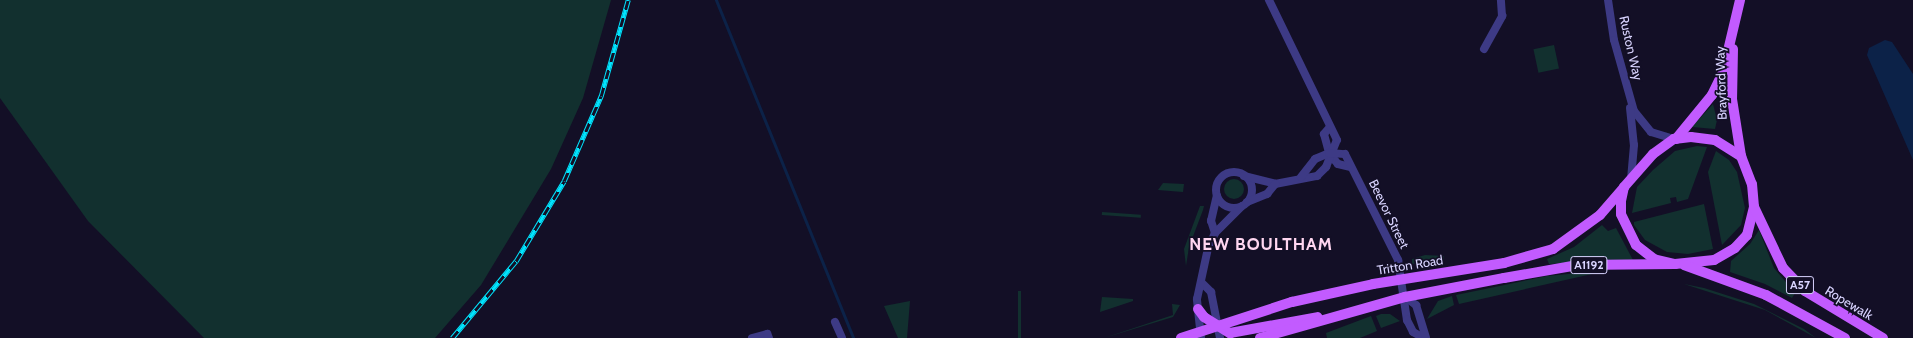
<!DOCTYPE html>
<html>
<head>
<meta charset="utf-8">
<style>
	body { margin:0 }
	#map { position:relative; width:1913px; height:338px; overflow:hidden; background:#130f26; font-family:Cabin,sans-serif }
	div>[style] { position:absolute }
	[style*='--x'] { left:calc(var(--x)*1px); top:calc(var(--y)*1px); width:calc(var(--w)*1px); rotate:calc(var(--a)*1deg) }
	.green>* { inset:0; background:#12302f; transform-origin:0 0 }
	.round { border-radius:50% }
	.water>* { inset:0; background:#0c2248 }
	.stream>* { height:3px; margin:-1.5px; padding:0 1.5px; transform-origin:1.5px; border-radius:1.5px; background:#0c2248 }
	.street>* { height:8px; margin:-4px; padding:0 4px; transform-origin:4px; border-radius:4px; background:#3d3a85 }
	.street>.ring { margin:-4px; padding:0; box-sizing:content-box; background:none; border:8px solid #3d3a85; border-radius:50% }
	.primary>* { height:10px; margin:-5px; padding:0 5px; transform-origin:5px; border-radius:5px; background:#c25bff }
	.rail>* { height:4.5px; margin-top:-2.25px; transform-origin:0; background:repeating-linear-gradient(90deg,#130f26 0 9px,#00e5ff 0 18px); box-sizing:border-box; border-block:1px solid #00e5ff }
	span { translate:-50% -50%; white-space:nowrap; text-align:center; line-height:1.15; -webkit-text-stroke:3.5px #130f26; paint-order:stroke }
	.shield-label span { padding:1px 3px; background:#130f26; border:1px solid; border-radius:3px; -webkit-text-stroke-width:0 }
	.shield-label { font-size:12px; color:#d9d4ff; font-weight:700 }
	.street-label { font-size:13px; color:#d9d4ff }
	.district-label { font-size:17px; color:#ffd6f0; font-weight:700; letter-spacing:1px }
</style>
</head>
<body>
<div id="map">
	<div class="green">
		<i style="clip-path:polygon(0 0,611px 0,583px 98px,551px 169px,481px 285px,435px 338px,204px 338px,88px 221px,0 98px)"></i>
		<i style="left:1554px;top:45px;width:24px;height:21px;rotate:78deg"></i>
		<i style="clip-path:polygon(1713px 104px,1717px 120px,1715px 129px,1692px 127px)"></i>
		<i style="clip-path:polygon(1697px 146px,1707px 147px,1688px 199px,1677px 202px,1676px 197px,1670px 198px,1671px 203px,1632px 213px,1637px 187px,1653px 170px,1675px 151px)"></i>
		<i style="clip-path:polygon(1716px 151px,1729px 160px,1737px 172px,1745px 208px,1741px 225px,1722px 245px,1708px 172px)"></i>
		<i class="round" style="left:1224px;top:179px;width:20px;height:20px"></i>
		<i style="clip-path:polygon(1163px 183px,1184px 184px,1183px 192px,1158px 190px)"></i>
		<i style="clip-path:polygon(1704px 204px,1713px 249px,1688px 254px,1667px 252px,1645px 240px,1634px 225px,1634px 222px)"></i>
		<i style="clip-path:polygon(1200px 206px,1204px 206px,1203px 210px,1189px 247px,1186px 266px,1184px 249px)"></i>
		<i style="left:1102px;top:212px;width:39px;height:3px;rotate:4deg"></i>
		<i style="clip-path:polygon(1602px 225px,1608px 231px,1616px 228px,1633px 260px,1549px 264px,1547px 259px,1574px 247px)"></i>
		<i style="clip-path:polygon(1759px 230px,1774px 268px,1795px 293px,1792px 298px,1765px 284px,1730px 272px,1731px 261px,1750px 244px)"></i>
		<i style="clip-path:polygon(1425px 255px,1444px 256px,1444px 261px,1412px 264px,1412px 259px)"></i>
		<i style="clip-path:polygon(1610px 270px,1459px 304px,1456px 295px,1547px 276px)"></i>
		<i style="clip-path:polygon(1684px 284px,1704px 288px,1754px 304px,1804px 329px,1816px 338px,1765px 310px)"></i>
		<i style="left:1018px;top:291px;width:3px;height:47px"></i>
		<i style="clip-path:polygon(1452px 296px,1454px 305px,1427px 319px,1438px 301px)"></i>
		<i style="clip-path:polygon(1102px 297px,1133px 299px,1133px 301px,1100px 312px)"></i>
		<i style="clip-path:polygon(910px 301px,907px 338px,898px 338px,884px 306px)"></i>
		<i style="clip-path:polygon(1172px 304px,1180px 305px,1173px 317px,1104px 338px,1173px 315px)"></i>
		<i style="clip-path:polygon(1381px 314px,1390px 314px,1400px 321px,1381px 328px,1376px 316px)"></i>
		<i style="clip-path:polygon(1371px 316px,1377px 331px,1360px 338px,1327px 338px,1326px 333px)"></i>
	</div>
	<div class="water">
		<i style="clip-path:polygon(1885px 40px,1892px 42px,1913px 74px,1913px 160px,1867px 55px,1869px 48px)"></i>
	</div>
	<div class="stream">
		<i style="--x:716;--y:0;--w:365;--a:67.9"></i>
	</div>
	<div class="street">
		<i style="--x:1608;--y:0;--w:40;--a:81.5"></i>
		<i style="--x:1614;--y:40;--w:74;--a:74.3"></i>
		<i style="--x:1634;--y:111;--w:27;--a:51"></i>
		<i style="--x:1651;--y:132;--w:24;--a:17"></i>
		<i style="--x:1484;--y:49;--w:38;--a:-61"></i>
		<i style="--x:1502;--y:16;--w:16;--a:-94"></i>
		<i style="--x:1630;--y:108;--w:37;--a:84"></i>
		<i style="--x:1634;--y:145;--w:32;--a:95"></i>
		<i style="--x:1329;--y:128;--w:8;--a:130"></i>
		<i style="--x:1324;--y:134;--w:20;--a:75"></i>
		<i style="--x:1329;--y:153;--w:14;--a:51"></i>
		<i style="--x:1338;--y:164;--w:12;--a:14"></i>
		<i class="ring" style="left:1216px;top:172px;width:28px;height:28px"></i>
		<i style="--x:1244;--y:176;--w:32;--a:14"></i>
		<i style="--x:1275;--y:184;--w:43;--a:-10.8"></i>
		<i style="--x:1317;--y:176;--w:13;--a:-45"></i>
		<i style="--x:1326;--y:167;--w:29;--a:-68"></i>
		<i style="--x:1337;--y:140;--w:156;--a:-115.9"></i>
		<i style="--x:1301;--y:177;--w:23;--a:-52"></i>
		<i style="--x:1315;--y:159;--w:15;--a:-23"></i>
		<i style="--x:1329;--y:153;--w:16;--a:4"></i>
		<i style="--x:1345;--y:154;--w:119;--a:63.4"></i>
		<i style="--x:1398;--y:260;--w:61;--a:81.5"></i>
		<i style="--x:1407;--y:320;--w:13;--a:63"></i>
		<i style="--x:1413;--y:332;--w:13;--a:29"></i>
		<i style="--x:1247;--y:202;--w:22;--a:-22"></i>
		<i style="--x:1267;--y:194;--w:13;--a:-51"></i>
		<i style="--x:1215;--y:233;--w:13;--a:-108"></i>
		<i style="--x:1211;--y:221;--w:26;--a:-77"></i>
		<i style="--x:1202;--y:283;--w:13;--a:45"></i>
		<i style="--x:1211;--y:292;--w:47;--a:78.9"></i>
		<i style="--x:1405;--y:297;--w:14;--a:36"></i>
		<i style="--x:1416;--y:305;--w:34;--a:73"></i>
		<i style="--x:835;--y:322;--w:17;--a:66"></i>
		<i style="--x:752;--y:338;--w:16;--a:-15"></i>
		<i style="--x:767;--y:334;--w:4;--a:63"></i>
		<i style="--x:1201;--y:338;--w:39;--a:-96"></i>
		<i style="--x:1197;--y:299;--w:52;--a:-77.8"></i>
		<i style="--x:1208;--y:248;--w:17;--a:-65"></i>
		<i style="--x:1215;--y:233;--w:38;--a:-45"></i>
	</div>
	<div class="primary">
		<i style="--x:1733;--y:49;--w:50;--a:91.1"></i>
		<i style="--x:1732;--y:99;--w:58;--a:81"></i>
		<i style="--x:1691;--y:137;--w:24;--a:7"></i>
		<i style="--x:1715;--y:140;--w:31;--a:32"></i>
		<i style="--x:1741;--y:156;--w:30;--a:69"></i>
		<i style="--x:1752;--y:184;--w:23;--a:85"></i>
		<i style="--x:1754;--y:207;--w:29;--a:104"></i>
		<i style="--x:1747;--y:235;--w:18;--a:133"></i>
		<i style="--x:1735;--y:248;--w:24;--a:150"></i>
		<i style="--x:1714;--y:260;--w:39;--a:174"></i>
		<i style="--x:1675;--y:264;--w:22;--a:-167"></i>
		<i style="--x:1654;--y:259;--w:23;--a:-142"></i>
		<i style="--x:1636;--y:245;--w:34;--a:-116"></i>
		<i style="--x:1621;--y:214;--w:13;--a:-90"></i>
		<i style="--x:1621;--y:201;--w:14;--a:-78"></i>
		<i style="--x:1624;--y:187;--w:44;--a:-48.7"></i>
		<i style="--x:1653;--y:154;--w:26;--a:-36"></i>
		<i style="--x:1674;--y:139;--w:17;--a:-7"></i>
		<i style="--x:1676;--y:139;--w:57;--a:-50.7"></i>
		<i style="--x:1712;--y:95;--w:25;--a:-64"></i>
		<i style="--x:1723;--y:72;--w:74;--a:-76.7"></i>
		<i style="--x:1754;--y:207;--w:68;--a:64.6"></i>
		<i style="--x:1783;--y:268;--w:32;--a:46"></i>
		<i style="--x:1805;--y:291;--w:91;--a:31.1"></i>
		<i style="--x:1684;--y:265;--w:87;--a:20.1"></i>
		<i style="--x:1766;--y:295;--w:90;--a:28.6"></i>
		<i style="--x:1198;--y:309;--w:10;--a:53"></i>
		<i style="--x:1204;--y:317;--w:31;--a:32"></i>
		<i style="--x:1230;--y:333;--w:89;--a:-10.3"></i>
		<i style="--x:1181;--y:338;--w:117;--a:-18"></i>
		<i style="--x:1292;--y:302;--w:83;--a:-12.5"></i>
		<i style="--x:1373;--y:284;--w:133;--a:-9.1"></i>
		<i style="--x:1504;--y:263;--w:51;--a:-15.9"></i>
		<i style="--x:1553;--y:249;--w:58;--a:-35.9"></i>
		<i style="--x:1600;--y:215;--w:37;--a:-49"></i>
		<i style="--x:1260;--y:338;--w:151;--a:-15.8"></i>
		<i style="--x:1405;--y:297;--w:101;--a:-10.9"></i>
		<i style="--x:1504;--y:278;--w:75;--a:-10"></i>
		<i style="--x:1578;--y:265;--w:97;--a:-0.6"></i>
	</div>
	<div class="rail">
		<i style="--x:452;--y:338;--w:100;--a:-50.3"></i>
		<i style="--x:516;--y:261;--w:93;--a:-59"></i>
		<i style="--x:564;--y:181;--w:93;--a:-66.5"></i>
		<i style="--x:601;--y:96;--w:100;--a:-74.3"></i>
	</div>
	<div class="shield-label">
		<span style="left:1589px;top:265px">A1192</span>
		<span style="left:1800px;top:285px">A57</span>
	</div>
	<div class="street-label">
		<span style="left:1631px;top:48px;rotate:77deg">Ruston Way</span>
		<span style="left:1721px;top:83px;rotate:-92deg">Brayford Way</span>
		<span style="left:1389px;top:214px;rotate:64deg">Beevor Street</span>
		<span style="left:1410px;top:265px;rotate:-9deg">Tritton Road</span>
		<span style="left:1849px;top:303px;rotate:31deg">Ropewalk</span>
	</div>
	<div class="district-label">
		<span style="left:1261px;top:245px">NEW BOULTHAM</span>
	</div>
</div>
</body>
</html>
